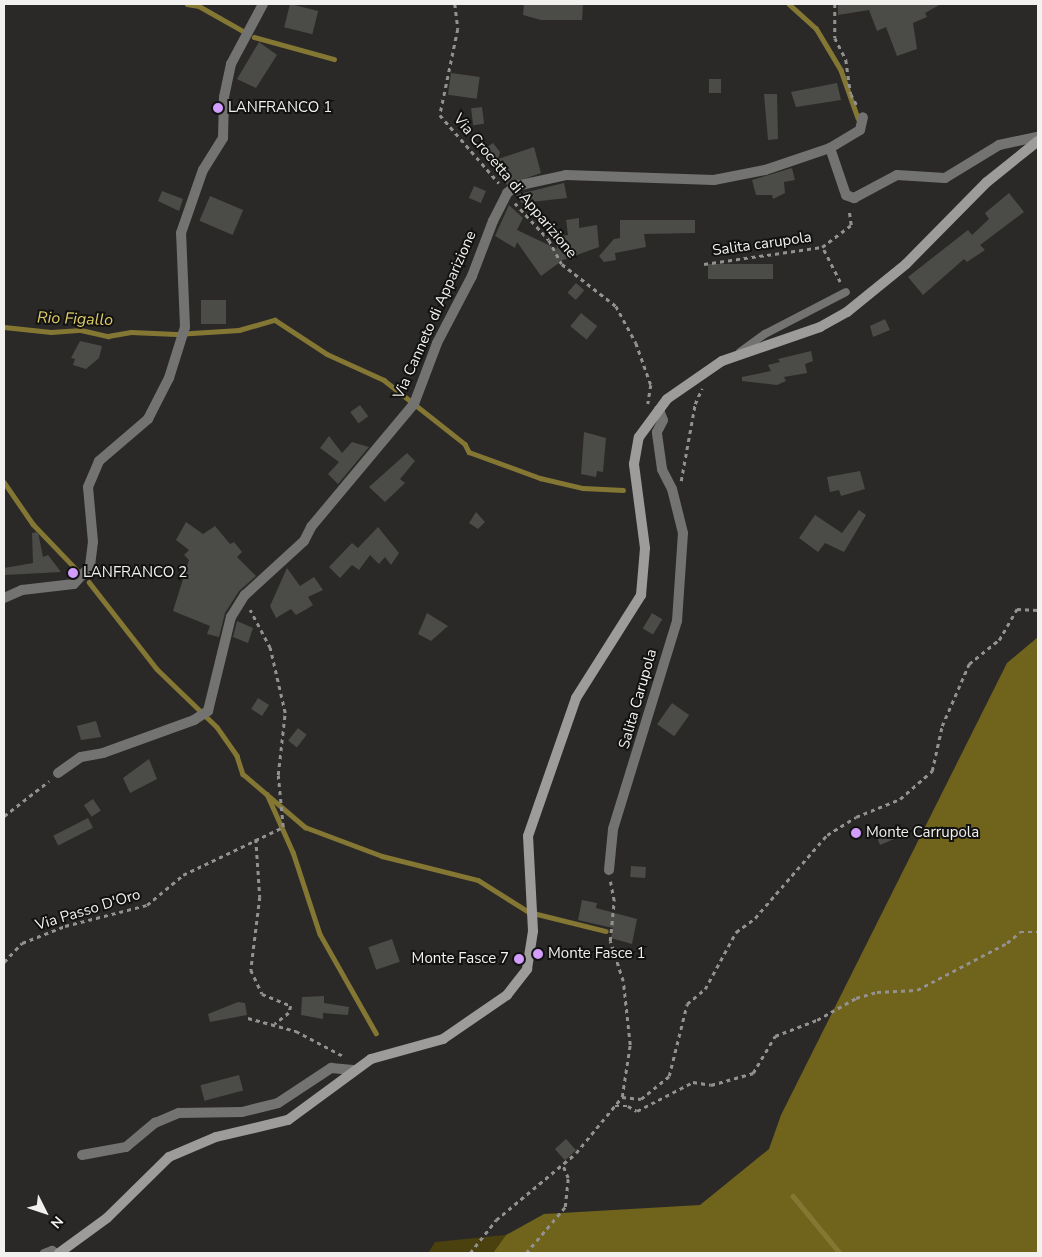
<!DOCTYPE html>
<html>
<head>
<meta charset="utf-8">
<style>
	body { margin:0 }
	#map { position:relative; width:1042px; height:1257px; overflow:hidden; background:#2a2927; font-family:"Nunito Sans",sans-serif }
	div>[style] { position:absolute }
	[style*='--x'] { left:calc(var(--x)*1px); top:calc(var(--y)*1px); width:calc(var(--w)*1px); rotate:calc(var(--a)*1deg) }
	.green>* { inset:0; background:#4a410e }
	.forest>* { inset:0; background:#70631c }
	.stream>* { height:4.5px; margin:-2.25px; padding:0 2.25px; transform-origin:2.25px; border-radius:2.25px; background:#847733 }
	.building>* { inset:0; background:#4b4b48; transform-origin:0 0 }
	.path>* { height:2.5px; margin-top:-1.25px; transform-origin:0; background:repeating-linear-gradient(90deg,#939291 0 4px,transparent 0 8px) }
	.service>* { height:8px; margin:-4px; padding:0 4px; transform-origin:4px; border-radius:4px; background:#737371 }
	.minor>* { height:10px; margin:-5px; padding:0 5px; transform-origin:5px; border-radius:5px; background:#737371 }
	.secondary>* { height:10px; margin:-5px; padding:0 5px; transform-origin:5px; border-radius:5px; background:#9d9c9a }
	.dots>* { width:14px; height:14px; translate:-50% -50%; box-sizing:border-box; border:2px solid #121211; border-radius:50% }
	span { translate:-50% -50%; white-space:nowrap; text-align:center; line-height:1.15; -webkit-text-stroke:4px #121211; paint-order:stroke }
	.poi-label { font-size:15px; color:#f2f1f0 }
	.left { translate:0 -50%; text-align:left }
	.right { translate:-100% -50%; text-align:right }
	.street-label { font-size:15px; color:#f2f1f0 }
	.water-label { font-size:16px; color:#dfcc6b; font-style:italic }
	.frame { position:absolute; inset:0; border:5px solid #f2f1f0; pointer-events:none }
	.north { position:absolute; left:20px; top:1187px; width:50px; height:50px; -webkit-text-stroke:4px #121211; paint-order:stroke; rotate:131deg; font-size:14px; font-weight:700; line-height:20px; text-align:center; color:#f2f1f0 }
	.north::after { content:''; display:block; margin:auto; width:18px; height:22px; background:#f2f1f0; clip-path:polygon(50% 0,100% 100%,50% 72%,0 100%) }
</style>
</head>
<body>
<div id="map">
	<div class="green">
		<i style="clip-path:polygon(506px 1235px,493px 1253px,428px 1253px,435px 1242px)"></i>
	</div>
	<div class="forest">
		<i style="clip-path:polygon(1038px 637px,1038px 1253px,493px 1253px,506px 1235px,544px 1214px,700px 1205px,769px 1149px,781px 1115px,1007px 663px)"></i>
	</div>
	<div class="stream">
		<i style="--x:187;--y:4;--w:12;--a:9"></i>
		<i style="--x:199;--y:6;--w:51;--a:29.6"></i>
		<i style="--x:789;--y:4;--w:36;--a:42"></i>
		<i style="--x:816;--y:28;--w:49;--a:59.2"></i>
		<i style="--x:841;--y:70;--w:51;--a:70.5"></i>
		<i style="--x:254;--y:37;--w:83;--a:15.4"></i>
		<i style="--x:4;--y:327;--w:47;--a:6.1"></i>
		<i style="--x:51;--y:332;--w:30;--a:-4"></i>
		<i style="--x:81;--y:330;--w:28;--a:13"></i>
		<i style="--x:108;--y:336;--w:23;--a:-10"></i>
		<i style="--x:131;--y:332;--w:45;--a:2.5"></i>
		<i style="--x:176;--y:334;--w:63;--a:-3.6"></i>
		<i style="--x:239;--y:330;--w:37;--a:-16"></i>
		<i style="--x:275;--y:320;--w:62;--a:33.2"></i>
		<i style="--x:327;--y:354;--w:63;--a:24.5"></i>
		<i style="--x:384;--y:380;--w:103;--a:38.3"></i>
		<i style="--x:465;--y:444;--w:9;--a:63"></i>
		<i style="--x:469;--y:452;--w:76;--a:20.1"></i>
		<i style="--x:540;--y:478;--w:44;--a:13.1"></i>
		<i style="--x:583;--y:488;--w:40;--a:2.9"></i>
		<i style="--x:4;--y:482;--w:51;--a:55.4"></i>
		<i style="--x:33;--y:524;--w:68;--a:46.2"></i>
		<i style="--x:89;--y:582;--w:110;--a:52"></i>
		<i style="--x:157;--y:669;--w:83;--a:44"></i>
		<i style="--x:217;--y:727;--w:35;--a:55"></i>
		<i style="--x:237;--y:756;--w:19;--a:72"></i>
		<i style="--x:243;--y:774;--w:82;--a:40.5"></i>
		<i style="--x:305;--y:827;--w:82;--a:20.6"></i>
		<i style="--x:382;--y:856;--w:99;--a:14"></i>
		<i style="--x:478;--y:880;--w:60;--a:32.1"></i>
		<i style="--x:529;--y:912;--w:79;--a:13.9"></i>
		<i style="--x:267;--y:794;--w:64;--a:65.9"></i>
		<i style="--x:293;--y:852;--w:86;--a:71.8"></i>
		<i style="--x:320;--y:934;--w:114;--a:60.5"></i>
		<i style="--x:793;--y:1196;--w:74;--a:50.5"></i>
	</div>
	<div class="building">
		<i style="left:290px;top:4px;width:29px;height:24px;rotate:14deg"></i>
		<i style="clip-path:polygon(524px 4px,583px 4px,582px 20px,541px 20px,523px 15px)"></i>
		<i style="clip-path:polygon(838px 4px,941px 4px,925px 13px,927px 17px,913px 23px,917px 49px,897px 56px,886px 27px,877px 31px,869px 10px,838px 15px)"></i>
		<i style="clip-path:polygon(259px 42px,277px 55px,256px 88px,237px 79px)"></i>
		<i style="left:451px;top:73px;width:29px;height:22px;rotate:8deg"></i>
		<i style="left:709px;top:79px;width:12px;height:14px"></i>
		<i style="clip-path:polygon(837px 83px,841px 100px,796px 107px,791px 92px)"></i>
		<i style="clip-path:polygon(764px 94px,777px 94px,778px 139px,768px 140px)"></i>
		<i style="left:482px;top:107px;width:17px;height:11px;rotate:83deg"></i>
		<i style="clip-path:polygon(493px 143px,500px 152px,498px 159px,534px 147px,541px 173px,507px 185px,496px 163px,494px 169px,480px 152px)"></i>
		<i style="clip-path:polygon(792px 168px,795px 180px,784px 182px,785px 193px,773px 199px,772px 195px,756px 195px,752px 180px)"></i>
		<i style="clip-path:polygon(564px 183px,567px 198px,522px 203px,515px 195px)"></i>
		<i style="left:474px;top:186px;width:13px;height:13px;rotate:23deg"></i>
		<i style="clip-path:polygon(162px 191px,183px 199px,179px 211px,158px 201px)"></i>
		<i style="clip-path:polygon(1009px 193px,1024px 212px,980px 245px,985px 250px,967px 262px,964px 259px,923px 295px,908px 277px,968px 230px,972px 235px,989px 219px,985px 213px)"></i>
		<i style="left:210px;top:196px;width:36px;height:27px;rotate:23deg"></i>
		<i style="clip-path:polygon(509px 205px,523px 218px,517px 230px,557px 249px,555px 237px,568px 235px,566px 220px,579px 218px,579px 228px,597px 225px,599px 247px,563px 260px,541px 276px,517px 242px,515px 248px,495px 236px)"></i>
		<i style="clip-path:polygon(620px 220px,695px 220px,695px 233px,644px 234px,646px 247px,615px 253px,616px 260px,604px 262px,599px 256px,614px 239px,620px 238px)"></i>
		<i style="left:773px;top:264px;width:15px;height:65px;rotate:90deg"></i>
		<i style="left:576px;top:283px;width:11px;height:13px;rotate:41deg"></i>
		<i style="left:201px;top:300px;width:25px;height:24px"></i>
		<i style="left:581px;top:313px;width:21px;height:17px;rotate:39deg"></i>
		<i style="clip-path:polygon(885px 319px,890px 330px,873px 337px,870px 326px)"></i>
		<i style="clip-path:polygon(80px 341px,102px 346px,99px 358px,86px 369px,73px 365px,75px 359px,71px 358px)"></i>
		<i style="clip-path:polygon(811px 351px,813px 361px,805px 364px,807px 373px,784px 377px,786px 381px,777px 385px,742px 381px,742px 377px,771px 371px,768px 365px,780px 362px,778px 359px)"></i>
		<i style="left:360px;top:405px;width:14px;height:12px;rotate:54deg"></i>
		<i style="clip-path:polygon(584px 432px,606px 438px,603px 472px,597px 471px,596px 477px,581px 474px)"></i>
		<i style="clip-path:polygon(329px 436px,342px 453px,352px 442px,369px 447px,338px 484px,328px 474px,339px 462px,320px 448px)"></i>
		<i style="clip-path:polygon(407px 453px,415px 461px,400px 479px,405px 483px,385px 502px,369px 487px)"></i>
		<i style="clip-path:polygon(860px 471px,865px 489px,841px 496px,839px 490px,830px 492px,827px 477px)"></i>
		<i style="clip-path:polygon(859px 510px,866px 515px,844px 552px,825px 543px,818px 552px,799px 538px,815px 515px,842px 533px)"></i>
		<i style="clip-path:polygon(476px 512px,485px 522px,478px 529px,469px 523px)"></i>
		<i style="clip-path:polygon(186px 522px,203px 534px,215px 526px,230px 544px,234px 542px,242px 552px,237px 557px,256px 576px,239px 591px,225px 613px,219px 637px,207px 634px,210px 626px,173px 611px,189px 560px,184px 555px,189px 550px,176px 540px)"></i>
		<i style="clip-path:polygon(378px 527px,399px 553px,391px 565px,385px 557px,379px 564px,370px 555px,359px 570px,352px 565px,340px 578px,329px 567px,352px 543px,358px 548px)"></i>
		<i style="clip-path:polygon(38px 532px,43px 557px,48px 555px,61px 572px,4px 575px,4px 568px,33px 563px,32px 533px)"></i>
		<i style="clip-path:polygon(287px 568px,300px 586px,314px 577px,323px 590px,308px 597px,313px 605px,305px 610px,296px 615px,291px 609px,276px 618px,270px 606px)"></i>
		<i style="clip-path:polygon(427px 613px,448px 626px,431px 641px,418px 634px)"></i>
		<i style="left:652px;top:613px;width:12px;height:18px;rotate:31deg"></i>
		<i style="clip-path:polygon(237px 621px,253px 628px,248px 643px,233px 637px)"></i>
		<i style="left:258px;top:698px;width:13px;height:13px;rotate:32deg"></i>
		<i style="left:672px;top:703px;width:21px;height:26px;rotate:35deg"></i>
		<i style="clip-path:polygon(96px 721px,101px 737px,81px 740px,77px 726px)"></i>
		<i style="left:298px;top:728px;width:11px;height:16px;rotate:38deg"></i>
		<i style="clip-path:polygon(149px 759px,157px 779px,130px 793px,123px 778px)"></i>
		<i style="left:93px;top:799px;width:14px;height:11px;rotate:56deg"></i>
		<i style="left:88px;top:818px;width:11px;height:39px;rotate:63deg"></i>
		<i style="left:889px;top:828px;width:12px;height:15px;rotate:66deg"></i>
		<i style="left:631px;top:866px;width:15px;height:11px;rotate:4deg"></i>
		<i style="clip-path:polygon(582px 900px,597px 903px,596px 908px,637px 919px,632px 944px,611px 938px,613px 928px,578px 920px)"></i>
		<i style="left:392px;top:939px;width:24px;height:25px;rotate:71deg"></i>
		<i style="clip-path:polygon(324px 996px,324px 1003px,349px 1007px,348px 1015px,323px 1013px,323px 1019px,301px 1015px,302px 997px)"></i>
		<i style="clip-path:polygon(238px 1002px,245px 1003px,247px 1015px,210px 1022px,208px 1014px)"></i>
		<i style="left:239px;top:1075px;width:16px;height:40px;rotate:75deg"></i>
		<i style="left:566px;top:1139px;width:15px;height:15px;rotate:48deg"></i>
	</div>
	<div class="path">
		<i style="--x:455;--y:4;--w:25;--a:83"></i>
		<i style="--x:458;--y:29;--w:88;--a:101.8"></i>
		<i style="--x:440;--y:115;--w:90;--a:49.1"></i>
		<i style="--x:835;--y:4;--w:34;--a:90"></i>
		<i style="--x:835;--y:38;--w:25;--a:63"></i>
		<i style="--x:846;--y:60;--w:34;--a:82"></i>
		<i style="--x:851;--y:94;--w:15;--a:62"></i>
		<i style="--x:515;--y:203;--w:50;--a:47.4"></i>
		<i style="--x:549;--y:240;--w:27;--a:62"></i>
		<i style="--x:562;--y:264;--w:68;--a:37.9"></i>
		<i style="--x:616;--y:306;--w:42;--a:61.6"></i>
		<i style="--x:636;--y:343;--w:45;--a:70.3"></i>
		<i style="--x:651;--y:385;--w:19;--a:99"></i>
		<i style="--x:704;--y:264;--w:119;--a:-8.2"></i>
		<i style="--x:840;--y:282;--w:39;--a:-117"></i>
		<i style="--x:822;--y:247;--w:36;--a:-37"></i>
		<i style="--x:851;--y:225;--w:15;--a:-98"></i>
		<i style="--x:681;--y:481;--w:78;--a:-79.7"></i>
		<i style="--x:695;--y:404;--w:17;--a:-66"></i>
		<i style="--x:4;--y:816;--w:57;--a:-37.9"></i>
		<i style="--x:256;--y:839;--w:58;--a:86.1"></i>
		<i style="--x:260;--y:897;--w:74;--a:97"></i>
		<i style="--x:251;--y:970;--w:26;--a:65"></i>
		<i style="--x:262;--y:994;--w:31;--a:22"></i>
		<i style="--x:291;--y:1006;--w:7;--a:106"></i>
		<i style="--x:289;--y:1013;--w:18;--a:142"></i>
		<i style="--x:4;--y:962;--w:26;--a:-47"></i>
		<i style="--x:22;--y:943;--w:46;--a:-21.6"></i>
		<i style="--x:65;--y:926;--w:85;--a:-14.4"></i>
		<i style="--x:147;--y:905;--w:47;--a:-39.8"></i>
		<i style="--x:183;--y:875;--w:111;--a:-25.6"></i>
		<i style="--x:283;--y:827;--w:52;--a:-95.5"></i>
		<i style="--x:278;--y:775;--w:62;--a:-83.6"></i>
		<i style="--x:285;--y:713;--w:67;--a:-103"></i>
		<i style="--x:270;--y:648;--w:43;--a:-117.8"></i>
		<i style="--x:248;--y:1018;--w:50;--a:15.2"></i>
		<i style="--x:296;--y:1031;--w:55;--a:28"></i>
		<i style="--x:622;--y:1097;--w:19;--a:6"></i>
		<i style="--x:641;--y:1099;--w:36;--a:-39"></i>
		<i style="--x:669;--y:1076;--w:74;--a:-76"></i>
		<i style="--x:687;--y:1004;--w:23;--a:-40"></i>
		<i style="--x:705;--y:989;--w:65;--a:-61.5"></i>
		<i style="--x:736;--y:932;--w:24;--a:-36"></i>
		<i style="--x:755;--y:918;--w:110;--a:-49.1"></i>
		<i style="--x:827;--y:835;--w:34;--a:-32"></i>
		<i style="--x:856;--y:817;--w:48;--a:-22.2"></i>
		<i style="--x:900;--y:799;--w:43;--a:-41.2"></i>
		<i style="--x:932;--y:771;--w:46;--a:-77.5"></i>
		<i style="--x:942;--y:726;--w:68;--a:-66.5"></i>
		<i style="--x:969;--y:664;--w:38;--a:-39"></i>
		<i style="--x:999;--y:640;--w:36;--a:-60"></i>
		<i style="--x:1017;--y:609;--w:21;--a:3"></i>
		<i style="--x:615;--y:1106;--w:13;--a:0"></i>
		<i style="--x:628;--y:1106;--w:10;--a:29"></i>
		<i style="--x:637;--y:1111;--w:63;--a:-27.4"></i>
		<i style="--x:693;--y:1082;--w:18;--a:9"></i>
		<i style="--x:711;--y:1085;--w:44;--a:-15.9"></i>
		<i style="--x:753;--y:1073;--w:43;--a:-59.3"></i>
		<i style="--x:775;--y:1036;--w:45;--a:-20.9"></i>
		<i style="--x:817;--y:1020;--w:45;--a:-29.4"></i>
		<i style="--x:856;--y:998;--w:22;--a:-16"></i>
		<i style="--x:877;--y:992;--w:40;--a:-2.9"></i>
		<i style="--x:917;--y:990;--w:102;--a:-27.6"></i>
		<i style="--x:1007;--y:943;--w:17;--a:-40"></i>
		<i style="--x:1020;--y:932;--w:18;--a:0"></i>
		<i style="--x:470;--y:1253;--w:42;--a:-51.8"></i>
		<i style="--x:496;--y:1220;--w:104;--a:-39.9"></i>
		<i style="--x:576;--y:1153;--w:72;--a:-50.6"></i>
		<i style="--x:622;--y:1097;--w:53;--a:-81.3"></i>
		<i style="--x:630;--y:1045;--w:64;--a:-96.2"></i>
		<i style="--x:623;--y:981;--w:42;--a:-108"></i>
		<i style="--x:610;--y:941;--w:40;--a:-84.3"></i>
		<i style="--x:614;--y:901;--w:20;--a:-101"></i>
		<i style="--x:526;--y:1253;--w:60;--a:-49.7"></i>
		<i style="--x:565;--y:1207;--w:29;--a:-84"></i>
		<i style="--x:568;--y:1178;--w:13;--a:-113"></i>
	</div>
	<div class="service">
		<i style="--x:740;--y:352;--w:31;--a:-36"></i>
		<i style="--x:765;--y:334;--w:91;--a:-27.4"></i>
		<i style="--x:44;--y:1253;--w:9;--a:-21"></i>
		<i style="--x:52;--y:1250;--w:6;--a:31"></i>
	</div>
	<div class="minor">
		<i style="--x:830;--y:148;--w:35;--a:-31"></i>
		<i style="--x:860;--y:130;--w:13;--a:-77"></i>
		<i style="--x:4;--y:598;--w:20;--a:-24"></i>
		<i style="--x:22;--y:590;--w:52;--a:-6.6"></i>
		<i style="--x:74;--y:584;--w:24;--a:-48"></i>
		<i style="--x:90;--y:566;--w:24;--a:-83"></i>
		<i style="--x:93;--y:542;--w:55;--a:-95.2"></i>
		<i style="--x:88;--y:487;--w:28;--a:-67"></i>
		<i style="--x:99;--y:461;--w:65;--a:-40.6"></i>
		<i style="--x:148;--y:419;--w:46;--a:-62.9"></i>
		<i style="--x:169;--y:378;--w:53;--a:-72.6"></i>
		<i style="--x:185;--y:327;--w:94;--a:-92.4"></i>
		<i style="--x:181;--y:233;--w:67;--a:-70.8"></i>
		<i style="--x:203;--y:170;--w:38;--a:-58"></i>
		<i style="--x:223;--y:138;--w:41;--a:-88.6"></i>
		<i style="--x:224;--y:97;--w:34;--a:-78"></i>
		<i style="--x:231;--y:64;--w:68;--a:-61.9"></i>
		<i style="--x:58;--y:773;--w:28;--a:-35"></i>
		<i style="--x:81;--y:757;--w:22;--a:-10"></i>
		<i style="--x:103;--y:753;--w:97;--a:-19.9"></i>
		<i style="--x:194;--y:720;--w:17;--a:-33"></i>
		<i style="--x:208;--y:711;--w:97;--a:-76.3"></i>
		<i style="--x:231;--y:617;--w:26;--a:-58"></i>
		<i style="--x:245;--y:595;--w:80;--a:-42.5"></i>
		<i style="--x:304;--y:541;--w:16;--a:-63"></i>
		<i style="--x:311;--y:527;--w:160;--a:-50.1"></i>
		<i style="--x:414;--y:404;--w:65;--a:-69.3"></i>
		<i style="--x:437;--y:343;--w:76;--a:-62.4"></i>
		<i style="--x:472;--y:276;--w:59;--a:-69.1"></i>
		<i style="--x:493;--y:221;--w:31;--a:-63"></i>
		<i style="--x:507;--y:193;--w:11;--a:-38"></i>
		<i style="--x:516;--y:186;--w:51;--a:-12.4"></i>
		<i style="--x:566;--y:175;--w:148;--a:1.9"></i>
		<i style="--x:714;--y:180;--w:52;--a:-11.1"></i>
		<i style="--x:765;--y:170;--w:69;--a:-18.7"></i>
		<i style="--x:830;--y:148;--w:50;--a:71.2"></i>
		<i style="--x:846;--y:195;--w:9;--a:21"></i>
		<i style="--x:854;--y:198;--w:49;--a:-28.1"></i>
		<i style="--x:897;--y:175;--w:48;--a:3.6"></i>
		<i style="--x:945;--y:178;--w:63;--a:-31.4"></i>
		<i style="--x:999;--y:145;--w:40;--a:-12"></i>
		<i style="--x:609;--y:870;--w:41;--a:-84.4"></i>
		<i style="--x:613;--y:829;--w:218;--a:-72.9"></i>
		<i style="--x:677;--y:621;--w:88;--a:-86.1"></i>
		<i style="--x:683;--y:533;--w:45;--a:-104"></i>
		<i style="--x:672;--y:489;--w:22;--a:-117"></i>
		<i style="--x:662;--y:469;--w:37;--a:-98"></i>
		<i style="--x:657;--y:432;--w:13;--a:-63"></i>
		<i style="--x:663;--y:420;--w:11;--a:-112"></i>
		<i style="--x:82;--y:1155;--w:45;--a:-10.3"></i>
		<i style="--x:126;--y:1147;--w:38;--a:-40"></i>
		<i style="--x:155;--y:1123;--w:26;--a:-23"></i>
		<i style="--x:179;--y:1113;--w:63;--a:-0.9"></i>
		<i style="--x:242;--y:1112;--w:37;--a:-14"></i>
		<i style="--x:278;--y:1103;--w:64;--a:-33.4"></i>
		<i style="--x:331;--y:1068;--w:22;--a:5"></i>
	</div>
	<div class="secondary">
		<i style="--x:59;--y:1253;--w:59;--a:-36.1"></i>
		<i style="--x:107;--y:1218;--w:87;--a:-44.5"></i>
		<i style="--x:169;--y:1157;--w:51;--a:-23.1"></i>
		<i style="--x:216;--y:1137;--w:74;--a:-13.3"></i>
		<i style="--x:288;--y:1120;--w:103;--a:-36.3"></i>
		<i style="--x:371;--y:1059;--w:75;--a:-15.5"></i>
		<i style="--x:443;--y:1039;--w:78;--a:-34.5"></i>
		<i style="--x:507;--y:995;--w:33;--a:-52"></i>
		<i style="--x:527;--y:969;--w:38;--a:-81"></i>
		<i style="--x:533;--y:931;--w:95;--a:-93"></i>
		<i style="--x:528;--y:836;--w:146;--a:-70.8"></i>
		<i style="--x:576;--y:698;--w:122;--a:-57.7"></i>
		<i style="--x:641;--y:595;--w:47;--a:-85.1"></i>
		<i style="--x:645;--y:548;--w:85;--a:-97.5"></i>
		<i style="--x:634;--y:464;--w:27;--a:-80"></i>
		<i style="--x:639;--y:437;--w:47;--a:-53.6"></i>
		<i style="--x:667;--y:399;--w:67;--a:-34.6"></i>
		<i style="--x:722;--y:361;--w:104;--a:-19.1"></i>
		<i style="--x:820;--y:327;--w:31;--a:-29"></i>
		<i style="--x:847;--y:312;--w:76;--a:-39.1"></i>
		<i style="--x:906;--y:264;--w:115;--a:-45.4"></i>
		<i style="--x:987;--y:182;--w:65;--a:-38.8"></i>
	</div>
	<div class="dots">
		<i style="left:218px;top:108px;background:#d29dfd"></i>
		<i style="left:73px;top:573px;background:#d29dfd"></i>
		<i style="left:856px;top:833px;background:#d29dfd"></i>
		<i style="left:538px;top:954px;background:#d29dfd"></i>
		<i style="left:519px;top:959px;background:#d29dfd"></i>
	</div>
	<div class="poi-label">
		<span class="left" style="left:228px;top:108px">LANFRANCO 1</span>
		<span class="left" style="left:83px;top:573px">LANFRANCO 2</span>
		<span class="left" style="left:866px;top:833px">Monte Carrupola</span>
		<span class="left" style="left:548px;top:954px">Monte Fasce 1</span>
		<span class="right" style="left:509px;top:959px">Monte Fasce 7</span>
	</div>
	<div class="street-label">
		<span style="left:515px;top:186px;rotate:50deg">Via Crocetta di Apparizione</span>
		<span style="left:762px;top:244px;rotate:-8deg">Salita carupola</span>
		<span style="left:435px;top:315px;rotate:-66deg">Via Canneto di Apparizione</span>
		<span style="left:638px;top:699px;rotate:-74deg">Salita Carupola</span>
		<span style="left:88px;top:910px;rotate:-17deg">Via Passo D'Oro</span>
	</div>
	<div class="water-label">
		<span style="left:75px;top:319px;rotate:2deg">Rio Figallo</span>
	</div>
	<div class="frame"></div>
	<div class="north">N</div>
</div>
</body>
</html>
